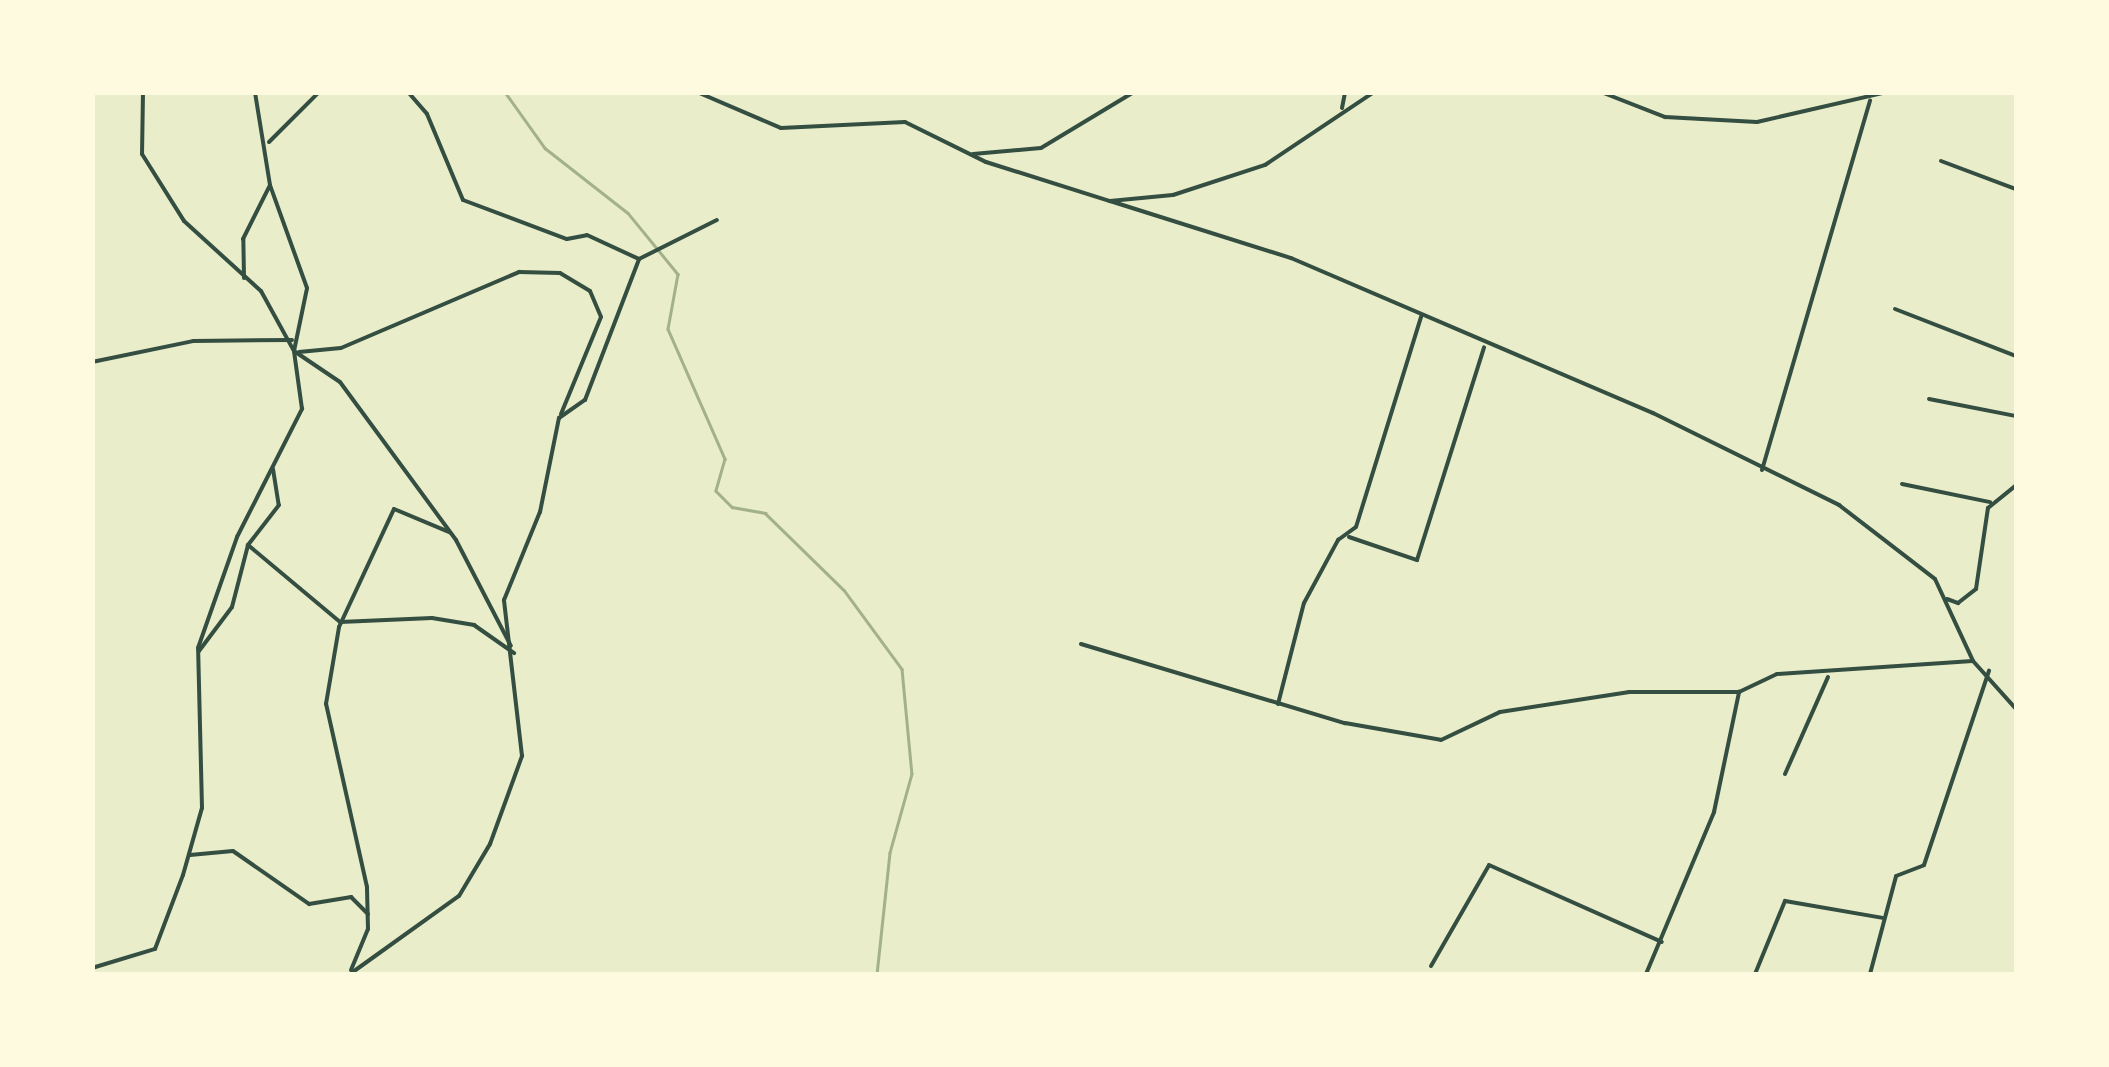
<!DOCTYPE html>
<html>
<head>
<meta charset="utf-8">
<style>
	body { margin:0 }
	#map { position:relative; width:2109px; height:1067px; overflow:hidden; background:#e9edc9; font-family:"PT Sans Narrow",sans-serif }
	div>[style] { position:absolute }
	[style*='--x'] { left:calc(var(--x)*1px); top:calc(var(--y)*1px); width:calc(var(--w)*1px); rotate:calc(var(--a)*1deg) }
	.stream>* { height:2.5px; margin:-1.25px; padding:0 1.25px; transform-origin:1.25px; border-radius:1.25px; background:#a3b18a }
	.minor>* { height:4px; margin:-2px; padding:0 2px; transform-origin:2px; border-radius:2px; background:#344e41 }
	span { translate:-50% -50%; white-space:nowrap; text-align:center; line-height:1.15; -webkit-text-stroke:8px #fefae0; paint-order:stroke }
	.frame { position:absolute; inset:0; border:95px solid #fefae0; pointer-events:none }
</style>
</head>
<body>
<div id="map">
	<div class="stream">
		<i style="--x:505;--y:92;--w:69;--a:54.5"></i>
		<i style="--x:545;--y:148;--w:105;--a:38.1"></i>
		<i style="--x:628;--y:213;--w:79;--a:50.7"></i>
		<i style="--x:678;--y:274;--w:56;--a:100.3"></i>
		<i style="--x:668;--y:329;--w:142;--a:66.3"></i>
		<i style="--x:725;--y:459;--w:33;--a:106"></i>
		<i style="--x:716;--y:491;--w:23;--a:45"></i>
		<i style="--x:732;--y:507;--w:34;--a:10"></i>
		<i style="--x:765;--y:513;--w:110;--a:44.3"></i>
		<i style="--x:844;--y:590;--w:98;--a:53.7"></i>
		<i style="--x:902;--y:669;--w:105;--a:84.6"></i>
		<i style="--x:912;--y:774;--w:82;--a:105.6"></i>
		<i style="--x:890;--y:853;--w:122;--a:96.1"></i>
	</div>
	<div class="minor">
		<i style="--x:143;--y:92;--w:62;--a:90.9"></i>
		<i style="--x:142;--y:154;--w:79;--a:57.9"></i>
		<i style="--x:184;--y:221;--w:104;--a:42.3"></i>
		<i style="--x:261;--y:291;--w:68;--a:61.2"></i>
		<i style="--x:294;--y:351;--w:55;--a:34"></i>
		<i style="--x:340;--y:382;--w:196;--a:53.7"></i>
		<i style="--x:456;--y:540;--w:119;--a:62.6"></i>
		<i style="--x:408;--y:92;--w:29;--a:49"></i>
		<i style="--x:427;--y:114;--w:93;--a:67.3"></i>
		<i style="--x:463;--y:200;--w:111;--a:20.6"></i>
		<i style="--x:567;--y:239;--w:20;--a:-11"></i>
		<i style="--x:587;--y:235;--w:57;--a:24.8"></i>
		<i style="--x:697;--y:92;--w:91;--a:23.2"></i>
		<i style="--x:781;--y:128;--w:124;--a:-2.8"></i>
		<i style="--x:905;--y:122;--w:90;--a:26.3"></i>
		<i style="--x:986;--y:162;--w:130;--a:17.5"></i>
		<i style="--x:1110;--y:201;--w:63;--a:-5.4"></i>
		<i style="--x:1173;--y:195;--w:97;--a:-18.1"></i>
		<i style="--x:1265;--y:165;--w:131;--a:-33.8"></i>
		<i style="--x:1601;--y:92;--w:69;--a:21.3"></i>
		<i style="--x:1665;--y:117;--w:92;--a:3.1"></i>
		<i style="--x:1757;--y:122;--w:133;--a:-13"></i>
		<i style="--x:1342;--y:108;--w:16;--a:-79"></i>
		<i style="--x:269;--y:142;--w:71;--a:-45"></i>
		<i style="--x:973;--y:154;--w:68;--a:-5"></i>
		<i style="--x:1041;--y:148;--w:109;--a:-31.1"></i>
		<i style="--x:1941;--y:161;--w:80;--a:20.5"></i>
		<i style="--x:1110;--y:201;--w:190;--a:17.5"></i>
		<i style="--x:1291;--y:258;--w:394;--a:23.2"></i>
		<i style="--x:1653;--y:413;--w:208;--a:26.3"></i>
		<i style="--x:1839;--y:505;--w:121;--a:37.6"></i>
		<i style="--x:1935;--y:579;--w:90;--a:65.1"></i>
		<i style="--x:1973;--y:661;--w:64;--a:48.1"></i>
		<i style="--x:244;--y:278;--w:39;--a:-91"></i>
		<i style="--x:243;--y:239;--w:60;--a:-63.4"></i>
		<i style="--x:270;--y:185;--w:94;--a:-99.2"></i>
		<i style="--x:1895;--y:309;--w:130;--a:21.2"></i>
		<i style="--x:299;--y:352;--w:42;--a:-5.4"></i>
		<i style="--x:341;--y:348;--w:194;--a:-23.1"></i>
		<i style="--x:519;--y:272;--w:41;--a:1.4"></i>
		<i style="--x:560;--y:273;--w:35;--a:31"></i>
		<i style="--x:590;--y:291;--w:28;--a:67"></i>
		<i style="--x:601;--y:317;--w:105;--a:112.4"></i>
		<i style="--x:92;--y:362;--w:103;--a:-11.7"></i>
		<i style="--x:193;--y:341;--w:99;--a:-0.6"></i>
		<i style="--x:1929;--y:399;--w:89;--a:11.1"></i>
		<i style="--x:273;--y:469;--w:36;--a:81"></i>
		<i style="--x:279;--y:505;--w:51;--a:127.8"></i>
		<i style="--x:248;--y:545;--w:120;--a:39.9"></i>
		<i style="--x:340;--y:622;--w:92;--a:-2.5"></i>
		<i style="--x:432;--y:618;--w:43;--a:9.5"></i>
		<i style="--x:474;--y:625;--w:49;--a:35"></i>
		<i style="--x:1762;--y:470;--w:385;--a:-73.7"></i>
		<i style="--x:1902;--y:484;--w:90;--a:11.6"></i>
		<i style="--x:1349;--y:537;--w:72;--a:18.7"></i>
		<i style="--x:1417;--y:560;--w:223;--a:-72.5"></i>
		<i style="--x:1947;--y:599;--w:12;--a:20"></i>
		<i style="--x:1958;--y:603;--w:23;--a:-38"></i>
		<i style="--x:1976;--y:589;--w:82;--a:-81.6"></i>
		<i style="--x:1988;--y:508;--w:36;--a:-39"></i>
		<i style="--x:1081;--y:644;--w:276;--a:16.7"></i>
		<i style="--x:1345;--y:723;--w:97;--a:10"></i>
		<i style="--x:1441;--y:740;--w:65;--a:-25.4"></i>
		<i style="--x:1500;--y:712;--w:131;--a:-8.8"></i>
		<i style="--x:1629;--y:692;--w:110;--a:0"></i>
		<i style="--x:1739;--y:692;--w:42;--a:-25.3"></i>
		<i style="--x:1777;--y:674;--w:196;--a:-3.8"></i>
		<i style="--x:199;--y:651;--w:55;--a:-53.1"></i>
		<i style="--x:232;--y:607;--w:64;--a:-75.5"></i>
		<i style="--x:1278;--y:704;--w:104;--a:-75.6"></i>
		<i style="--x:1304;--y:603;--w:72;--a:-61.6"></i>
		<i style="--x:1338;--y:540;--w:22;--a:-36"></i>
		<i style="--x:1356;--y:527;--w:220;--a:-72.8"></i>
		<i style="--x:1785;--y:774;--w:106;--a:-66.1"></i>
		<i style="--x:190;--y:855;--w:43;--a:-5.3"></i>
		<i style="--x:233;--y:851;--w:93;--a:34.9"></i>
		<i style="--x:309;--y:904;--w:43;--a:-9.5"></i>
		<i style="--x:351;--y:897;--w:24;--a:45"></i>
		<i style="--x:1431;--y:966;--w:116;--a:-60.1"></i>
		<i style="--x:1489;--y:865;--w:189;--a:24"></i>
		<i style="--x:92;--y:968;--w:66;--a:-16.8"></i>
		<i style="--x:155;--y:949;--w:79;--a:-69.3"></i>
		<i style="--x:183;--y:875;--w:70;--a:-74.2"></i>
		<i style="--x:202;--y:808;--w:160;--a:-91.4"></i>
		<i style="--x:198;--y:648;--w:118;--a:-70.6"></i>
		<i style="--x:237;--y:537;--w:144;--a:-63.1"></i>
		<i style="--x:302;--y:409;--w:59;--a:-97.9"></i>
		<i style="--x:294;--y:351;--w:64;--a:-78.3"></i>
		<i style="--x:307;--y:288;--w:109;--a:-109.8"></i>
		<i style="--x:351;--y:970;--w:44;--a:-67.5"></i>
		<i style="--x:368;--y:929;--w:42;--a:-91.4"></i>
		<i style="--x:367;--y:887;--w:188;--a:-102.6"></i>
		<i style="--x:326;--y:704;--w:78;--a:-80.4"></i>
		<i style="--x:339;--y:627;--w:130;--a:-65"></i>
		<i style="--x:394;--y:509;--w:60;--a:22.7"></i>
		<i style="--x:350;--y:974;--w:134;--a:-35.6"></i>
		<i style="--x:459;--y:896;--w:61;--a:-59.2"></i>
		<i style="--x:490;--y:844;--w:94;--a:-70"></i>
		<i style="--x:522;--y:756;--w:157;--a:-96.6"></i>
		<i style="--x:504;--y:600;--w:95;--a:-67.8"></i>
		<i style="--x:540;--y:512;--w:96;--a:-78.6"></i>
		<i style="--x:559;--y:418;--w:32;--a:-35"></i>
		<i style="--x:585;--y:400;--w:151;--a:-69"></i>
		<i style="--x:639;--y:259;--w:87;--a:-26.6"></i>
		<i style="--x:1646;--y:974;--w:176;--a:-67.2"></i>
		<i style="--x:1714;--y:812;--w:123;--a:-78.2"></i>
		<i style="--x:1755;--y:974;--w:79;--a:-67.7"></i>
		<i style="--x:1785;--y:901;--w:99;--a:9.8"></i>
		<i style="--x:1870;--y:974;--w:101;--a:-75.1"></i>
		<i style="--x:1896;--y:876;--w:30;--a:-21"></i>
		<i style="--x:1924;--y:865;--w:205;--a:-71.5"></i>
	</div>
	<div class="frame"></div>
</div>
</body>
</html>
